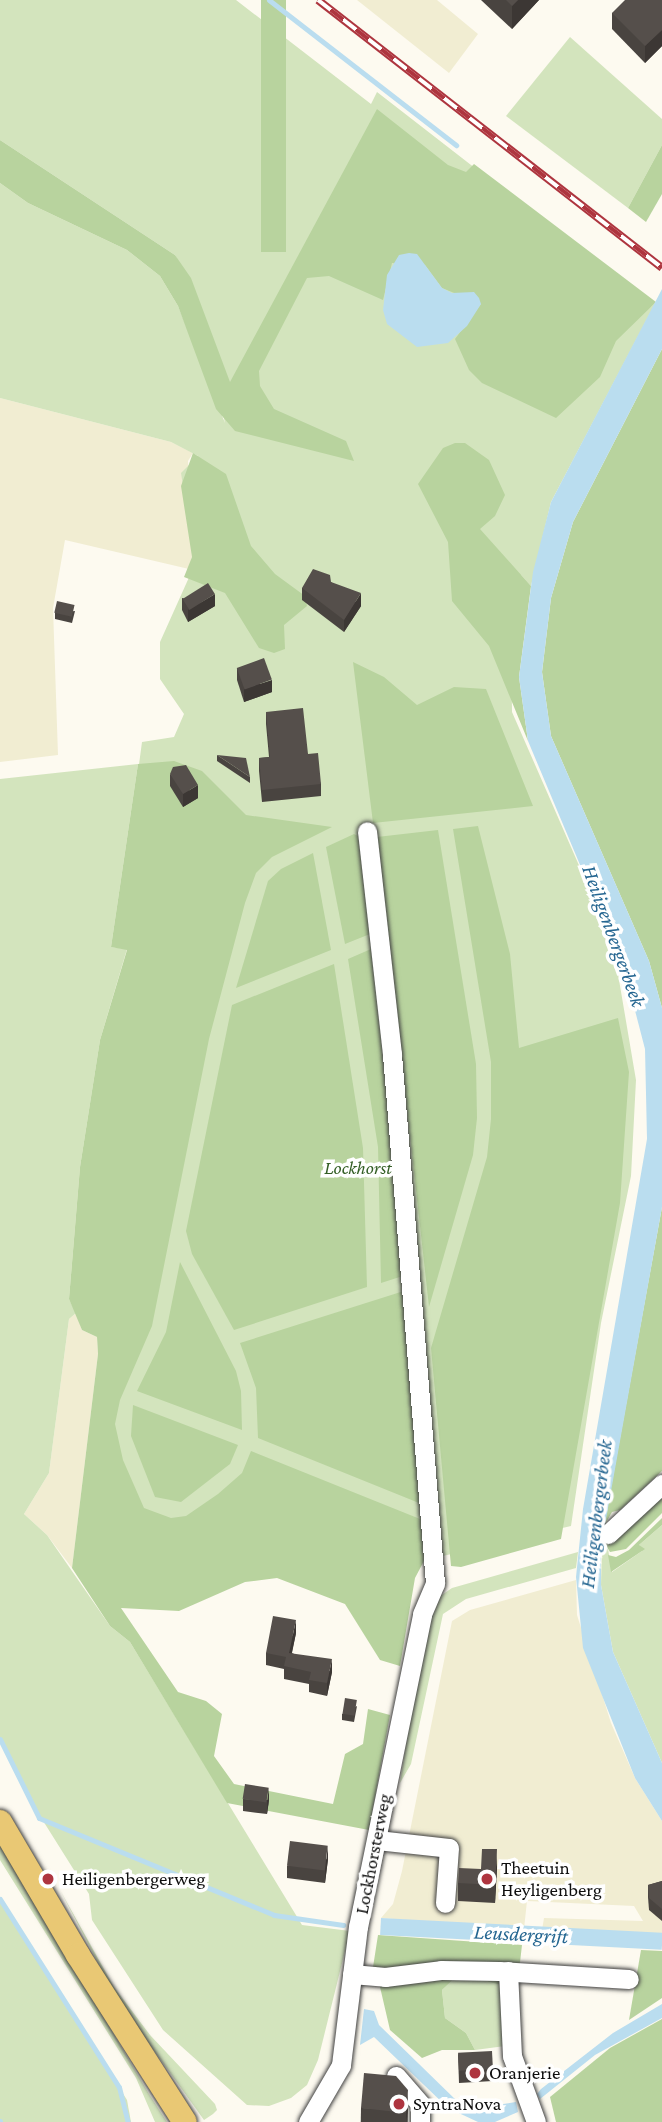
<!DOCTYPE html>
<html>
<head>
<meta charset="utf-8">
<style>
	body { margin:0 }
	#map { position:relative; width:662px; height:2122px; overflow:hidden; background:#fdfaf0; font-family:"Crimson Pro",serif }
	div>[style] { position:absolute }
	[style*='--x'] { left:calc(var(--x)*1px); top:calc(var(--y)*1px); width:calc(var(--w)*1px); rotate:calc(var(--a)*1deg) }
	.farmland>* { inset:0; background:#f1edd2 }
	.green>* { inset:0; background:#d3e4bd }
	.forest>* { inset:0; background:#b8d39e; transform-origin:0 0 }
	.water>* { inset:0; background:#baddef; transform-origin:0 0 }
	.stream>* { height:5px; margin:-2.5px; padding:0 2.5px; transform-origin:2.5px; border-radius:2.5px; background:#baddef }
	.roads { filter:drop-shadow(0 0 2px #414141) drop-shadow(0 0 2px #414141) }
	.minor>* { height:19px; margin:-9.5px; padding:0 9.5px; transform-origin:9.5px; border-radius:9.5px; background:#fff }
	.major>* { height:24px; margin:-12px; padding:0 12px; transform-origin:12px; border-radius:12px; background:#e9c874 }
	.rail>* { height:8px; margin-top:-4px; transform-origin:0; background:repeating-linear-gradient(90deg,#fff 0 16px,#ae353f 0 32px); box-sizing:border-box; border-block:2px solid #ae353f }
	.wall>* { inset:0; background:#494440; transform-origin:0 0 }
	.shaded-wall>* { inset:0; background:#3c3734 }
	.building>* { inset:0; background:#554f4b; transform-origin:0 0 }
	.dots>* { width:19px; height:19px; translate:-50% -50%; box-sizing:border-box; border:4px solid #fff; border-radius:50% }
	span { translate:-50% -50%; white-space:nowrap; text-align:center; line-height:1.15; -webkit-text-stroke:7px #fff; paint-order:stroke }
	.park-label { font-size:19px; color:#335e25; font-style:italic }
	.street-label { font-size:19px; color:#0e0e0e }
	.poi-label { font-size:19px; color:#0e0e0e }
	.left { translate:0 -50%; text-align:left }
	.water-label { font-size:21px; color:#256691; font-style:italic }
</style>
</head>
<body>
<div id="map">
	<div class="farmland">
		<i style="clip-path:polygon(357px 0,437px 0,478px 34px,449px 73px)"></i>
		<i style="clip-path:polygon(0 398px,171px 442px,193px 453px,188px 461px,192px 557px,189px 569px,65px 540px,53px 608px,58px 755px,0 762px)"></i>
		<i style="clip-path:polygon(76px 1313px,82px 1330px,97px 1337px,98px 1354px,72px 1568px,47px 1535px,24px 1514px,49px 1473px,69px 1319px)"></i>
		<i style="clip-path:polygon(576px 1580px,577px 1615px,611px 1723px,635px 1778px,662px 1821px,662px 1935px,542px 1930px,544px 1918px,643px 1921px,634px 1906px,527px 1901px,524px 1929px,381px 1918px,393px 1904px,402px 1871px,452px 1621px,470px 1610px)"></i>
	</div>
	<div class="green">
		<i style="clip-path:polygon(0 0,236px 0,371px 104px,377px 92px,649px 303px,646px 311px,656px 302px,551px 502px,531px 586px,521px 575px,511px 628px,512px 712px,595px 902px,618px 974px,636px 1080px,631px 1176px,601px 1323px,571px 1526px,413px 1563px,241px 1580px,122px 1605px,101px 1333px,132px 946px,115px 944px,142px 742px,174px 737px,184px 714px,160px 679px,160px 642px,195px 564px,181px 473px,198px 456px,171px 442px,0 398px,0 183px,28px 203px,127px 250px,160px 276px,178px 306px,225px 423px,196px 294px,175px 255px,0 140px)"></i>
		<i style="clip-path:polygon(570px 37px,662px 119px,662px 145px,628px 208px,506px 116px)"></i>
		<i style="clip-path:polygon(138px 764px,111px 947px,127px 949px,100px 1040px,80px 1167px,69px 1299px,76px 1313px,69px 1319px,49px 1473px,24px 1514px,47px 1535px,110px 1626px,130px 1642px,302px 1925px,350px 1931px,318px 2060px,307px 2085px,291px 2098px,269px 2106px,247px 2105px,163px 2030px,92px 1920px,89px 1894px,40px 1816px,0 1737px,0 779px)"></i>
		<i style="clip-path:polygon(662px 1525px,662px 1763px,613px 1652px,601px 1585px,602px 1542px,608px 1549px,612px 1572px,642px 1551px,639px 1545px)"></i>
		<i style="clip-path:polygon(578px 1552px,576px 1568px,466px 1599px,443px 1614px,411px 1764px,400px 1783px,417px 1673px,436px 1599px,452px 1588px)"></i>
		<i style="clip-path:polygon(0 1841px,149px 2094px,167px 2122px,155px 2122px,136px 2078px,0 1860px)"></i>
		<i style="clip-path:polygon(60px 1890px,114px 1987px,150px 2035px,215px 2104px,217px 2110px,213px 2114px,204px 2120px,117px 1999px)"></i>
		<i style="clip-path:polygon(0 1898px,127px 2100px,131px 2122px,0 2122px)"></i>
		<i style="clip-path:polygon(465px 1976px,517px 1989px,505px 2046px,475px 2050px,466px 2033px,445px 2018px,442px 1990px,456px 1977px)"></i>
	</div>
	<div class="forest">
		<i style="left:261px;top:0;width:25px;height:252px"></i>
		<i style="clip-path:polygon(377px 109px,448px 165px,466px 172px,474px 164px,656px 302px,616px 341px,600px 377px,556px 418px,482px 383px,469px 370px,455px 339px,481px 304px,442px 288px,425px 265px,392px 263px,383px 300px,329px 276px,307px 278px,259px 371px,260px 386px,274px 409px,346px 441px,354px 461px,235px 431px,216px 409px,178px 306px,160px 276px,127px 250px,28px 203px,0 183px,0 140px,175px 255px,191px 278px,230px 382px)"></i>
		<i style="clip-path:polygon(662px 145px,662px 194px,646px 222px,628px 208px)"></i>
		<i style="clip-path:polygon(662px 349px,662px 1008px,649px 961px,551px 736px,542px 672px,551px 598px,573px 522px)"></i>
		<i style="clip-path:polygon(455px 443px,465px 443px,489px 460px,505px 495px,495px 516px,480px 529px,531px 586px,519px 677px,528px 741px,489px 646px,452px 601px,448px 542px,418px 484px,443px 448px)"></i>
		<i style="clip-path:polygon(193px 453px,226px 474px,251px 546px,275px 574px,305px 596px,307px 606px,284px 625px,285px 649px,274px 653px,259px 648px,225px 593px,184px 577px,192px 557px,181px 486px)"></i>
		<i style="clip-path:polygon(353px 662px,384px 677px,417px 705px,454px 687px,486px 689px,533px 806px,373px 823px)"></i>
		<i style="clip-path:polygon(174px 761px,202px 771px,246px 815px,332px 827px,272px 857px,256px 873px,245px 903px,209px 1039px,152px 1326px,120px 1400px,115px 1424px,123px 1460px,144px 1508px,171px 1518px,186px 1516px,218px 1494px,242px 1473px,251px 1451px,425px 1521px,425px 1559px,415px 1578px,400px 1666px,380px 1660px,345px 1604px,277px 1578px,245px 1582px,179px 1611px,121px 1608px,178px 1692px,206px 1701px,222px 1714px,214px 1756px,234px 1784px,333px 1804px,345px 1754px,363px 1744px,368px 1709px,390px 1715px,369px 1830px,227px 1803px,130px 1642px,110px 1626px,72px 1568px,98px 1354px,97px 1337px,82px 1330px,69px 1299px,80px 1167px,100px 1040px,127px 950px,111px 947px,138px 764px)"></i>
		<i style="clip-path:polygon(478px 826px,510px 954px,519px 1048px,618px 1018px,629px 1072px,620px 1203px,561px 1539px,461px 1567px,451px 1566px,431px 1348px,487px 1157px,491px 1119px,491px 1062px,453px 829px)"></i>
		<i style="clip-path:polygon(438px 830px,476px 1064px,477px 1118px,473px 1155px,429px 1307px,377px 837px)"></i>
		<i style="clip-path:polygon(354px 834px,358px 836px,370px 934px,345px 944px,326px 847px)"></i>
		<i style="clip-path:polygon(313px 853px,331px 950px,236px 988px,268px 881px,281px 869px)"></i>
		<i style="clip-path:polygon(371px 949px,406px 1275px,381px 1283px,378px 1147px,348px 959px)"></i>
		<i style="clip-path:polygon(334px 964px,363px 1148px,367px 1287px,234px 1330px,192px 1254px,186px 1231px,232px 1005px)"></i>
		<i style="clip-path:polygon(662px 1207px,662px 1471px,620px 1510px,612px 1512px,604px 1526px)"></i>
		<i style="clip-path:polygon(180px 1262px,236px 1371px,241px 1391px,242px 1430px,137px 1391px,166px 1332px)"></i>
		<i style="clip-path:polygon(407px 1290px,424px 1505px,258px 1438px,256px 1388px,240px 1343px)"></i>
		<i style="clip-path:polygon(133px 1405px,238px 1445px,230px 1464px,181px 1502px,155px 1497px,131px 1436px)"></i>
		<i style="clip-path:polygon(662px 1496px,662px 1513px,626px 1549px,610px 1552px,604px 1542px,625px 1532px)"></i>
		<i style="clip-path:polygon(662px 1518px,662px 1525px,639px 1545px,645px 1549px,611px 1572px,608px 1555px,616px 1557px,629px 1550px)"></i>
		<i style="clip-path:polygon(378px 1935px,522px 1945px,517px 1989px,465px 1976px,456px 1977px,442px 1990px,445px 2018px,466px 2033px,475px 2050px,442px 2050px,422px 2058px,390px 2030px,380px 1987px,371px 1980px)"></i>
		<i style="clip-path:polygon(641px 1950px,662px 1951px,662px 1998px,629px 2020px)"></i>
		<i style="clip-path:polygon(662px 2019px,662px 2122px,556px 2122px,550px 2097px,610px 2048px)"></i>
	</div>
	<div class="water">
		<i style="clip-path:polygon(409px 253px,417px 254px,442px 288px,452px 293px,474px 292px,479px 298px,481px 304px,467px 326px,448px 343px,417px 347px,387px 324px,383px 310px,387px 275px,399px 255px)"></i>
		<i style="clip-path:polygon(662px 289px,662px 349px,573px 522px,551px 598px,542px 672px,551px 736px,649px 961px,662px 1008px,662px 1207px,601px 1547px,601px 1585px,613px 1652px,662px 1763px,662px 1821px,635px 1778px,583px 1648px,576px 1577px,583px 1509px,647px 1139px,645px 1049px,625px 972px,528px 741px,519px 677px,533px 572px,551px 502px)"></i>
		<i style="left:381px;top:1918px;width:282px;height:17px;rotate:3deg"></i>
		<i style="clip-path:polygon(662px 2004px,662px 2018px,595px 2055px,540px 2099px,537px 2094px,541px 2089px,613px 2033px)"></i>
		<i style="clip-path:polygon(364px 2009px,374px 2011px,379px 2025px,458px 2102px,476px 2108px,516px 2102px,518px 2112px,495px 2122px,478px 2122px,448px 2108px,374px 2037px,360px 2045px)"></i>
	</div>
	<div class="stream">
		<i style="--x:269;--y:0;--w:237;--a:37.8"></i>
		<i style="--x:0;--y:1739;--w:88;--a:63.7"></i>
		<i style="--x:39;--y:1818;--w:254;--a:22.4"></i>
		<i style="--x:274;--y:1915;--w:70;--a:8.2"></i>
		<i style="--x:0;--y:1899;--w:222;--a:57.7"></i>
		<i style="--x:119;--y:2087;--w:36;--a:76"></i>
		<i style="--x:0;--y:2121;--w:1;--a:90"></i>
	</div>
	<div class="roads">
		<div class="minor">
			<i style="--x:608;--y:1534;--w:74;--a:-42.8"></i>
			<i style="--x:377;--y:1840;--w:72;--a:6.3"></i>
			<i style="--x:449;--y:1848;--w:55;--a:94.2"></i>
			<i style="--x:508;--y:1971;--w:85;--a:87.3"></i>
			<i style="--x:512;--y:2056;--w:70;--a:70"></i>
			<i style="--x:352;--y:1974;--w:33;--a:5"></i>
			<i style="--x:385;--y:1977;--w:56;--a:-7.1"></i>
			<i style="--x:441;--y:1970;--w:58;--a:1"></i>
			<i style="--x:499;--y:1971;--w:130;--a:3.5"></i>
			<i style="--x:396;--y:2076;--w:37;--a:49"></i>
			<i style="--x:420;--y:2104;--w:18;--a:90"></i>
			<i style="--x:308;--y:2122;--w:66;--a:-59.9"></i>
			<i style="--x:341;--y:2065;--w:139;--a:-83"></i>
			<i style="--x:358;--y:1927;--w:319;--a:-78.4"></i>
			<i style="--x:422;--y:1614;--w:34;--a:-67"></i>
			<i style="--x:435;--y:1583;--w:531;--a:-94.65"></i>
			<i style="--x:392;--y:1054;--w:224;--a:-96.4"></i>
		</div>
		<div class="major">
			<i style="--x:0;--y:1822;--w:154;--a:59.6"></i>
			<i style="--x:78;--y:1955;--w:198;--a:57.4"></i>
		</div>
	</div>
	<div class="rail">
		<i style="--x:318;--y:0;--w:436;--a:37.9"></i>
	</div>
	<div class="wall">
		<i style="clip-path:polygon(481px 0,539px 0,512px 29px)"></i>
		<i style="clip-path:polygon(662px 0,662px 46px,645px 63px,612px 29px,612px 13px)"></i>
		<i style="clip-path:polygon(331px 582px,361px 606px,344px 632px,302px 600px,302px 588px)"></i>
		<i style="clip-path:polygon(182px 598px,215px 606px,188px 622px,182px 610px)"></i>
		<i style="clip-path:polygon(75px 611px,72px 623px,55px 619px,55px 613px)"></i>
		<i style="clip-path:polygon(237px 668px,272px 692px,244px 702px,237px 680px)"></i>
		<i style="clip-path:polygon(266px 712px,308px 754px,321px 784px,321px 796px,262px 802px,259px 771px,259px 758px,269px 757px,266px 724px)"></i>
		<i style="clip-path:polygon(217px 755px,250px 777px,250px 783px,217px 761px)"></i>
		<i style="clip-path:polygon(170px 774px,198px 798px,183px 807px,170px 786px)"></i>
		<i style="clip-path:polygon(296px 1633px,292px 1653px,332px 1672px,327px 1696px,309px 1692px,309px 1684px,284px 1679px,284px 1669px,266px 1665px,266px 1653px)"></i>
		<i style="clip-path:polygon(357px 1706px,354px 1722px,342px 1720px,342px 1714px)"></i>
		<i style="clip-path:polygon(243px 1799px,269px 1800px,267px 1814px,243px 1811px)"></i>
		<i style="clip-path:polygon(328px 1859px,325px 1883px,287px 1878px,287px 1866px)"></i>
		<i style="clip-path:polygon(497px 1868px,495px 1903px,458px 1901px,458px 1883px,481px 1869px)"></i>
		<i style="clip-path:polygon(662px 1881px,662px 1921px,649px 1910px,648px 1897px,648px 1885px)"></i>
		<i style="clip-path:polygon(458px 2054px,493px 2069px,493px 2081px,459px 2083px)"></i>
		<i style="left:361px;top:2108px;width:47px;height:14px;rotate:1deg"></i>
	</div>
	<div class="shaded-wall">
		<i style="clip-path:polygon(518px 0,539px 0,512px 29px,512px 6px)"></i>
		<i style="clip-path:polygon(662px 30px,662px 46px,645px 63px,645px 46px)"></i>
		<i style="clip-path:polygon(361px 593px,361px 606px,344px 632px,344px 620px)"></i>
		<i style="clip-path:polygon(215px 594px,215px 606px,188px 622px,188px 610px)"></i>
		<i style="clip-path:polygon(272px 680px,272px 692px,244px 702px,244px 689px)"></i>
		<i style="clip-path:polygon(198px 785px,198px 798px,183px 807px,183px 794px)"></i>
		<i style="clip-path:polygon(296px 1620px,296px 1633px,289px 1665px,289px 1653px)"></i>
		<i style="clip-path:polygon(332px 1659px,332px 1672px,327px 1696px,327px 1683px)"></i>
		<i style="clip-path:polygon(269px 1788px,269px 1800px,267px 1814px,267px 1802px)"></i>
		<i style="clip-path:polygon(328px 1846px,328px 1859px,325px 1883px,325px 1870px)"></i>
		<i style="clip-path:polygon(497px 1849px,497px 1868px,495px 1903px,495px 1885px)"></i>
		<i style="clip-path:polygon(408px 2090px,408px 2109px,406px 2122px,406px 2113px)"></i>
	</div>
	<div class="building">
		<i style="clip-path:polygon(506px 0,518px 0,512px 6px)"></i>
		<i style="clip-path:polygon(625px 0,662px 0,662px 30px,645px 46px,612px 13px)"></i>
		<i style="clip-path:polygon(313px 569px,330px 575px,331px 582px,361px 593px,344px 620px,302px 588px)"></i>
		<i style="left:208px;top:583px;width:13px;height:30px;rotate:58deg"></i>
		<i style="left:57px;top:601px;width:18px;height:12px;rotate:13deg"></i>
		<i style="left:264px;top:658px;width:23px;height:29px;rotate:70deg"></i>
		<i style="clip-path:polygon(303px 708px,308px 754px,318px 753px,321px 784px,262px 790px,259px 758px,270px 757px,266px 712px)"></i>
		<i style="clip-path:polygon(217px 755px,246px 758px,250px 777px)"></i>
		<i style="clip-path:polygon(186px 765px,198px 785px,183px 794px,170px 774px,173px 767px)"></i>
		<i style="clip-path:polygon(273px 1616px,296px 1620px,289px 1653px,332px 1659px,327px 1683px,309px 1680px,311px 1672px,284px 1666px,286px 1657px,266px 1653px)"></i>
		<i style="left:345px;top:1698px;width:12px;height:16px;rotate:9deg"></i>
		<i style="left:245px;top:1784px;width:24px;height:15px;rotate:9deg"></i>
		<i style="left:290px;top:1841px;width:38px;height:25px;rotate:7deg"></i>
		<i style="clip-path:polygon(482px 1849px,497px 1849px,495px 1885px,458px 1883px,459px 1868px,481px 1869px)"></i>
		<i style="clip-path:polygon(662px 1881px,662px 1909px,649px 1898px,648px 1885px)"></i>
		<i style="left:492px;top:2051px;width:18px;height:34px;rotate:87deg"></i>
		<i style="clip-path:polygon(364px 2073px,396px 2076px,408px 2090px,406px 2113px,361px 2108px)"></i>
	</div>
	<div class="dots">
		<i style="left:48px;top:1879px;background:#ae353f"></i>
		<i style="left:487px;top:1879px;background:#ae353f"></i>
		<i style="left:475px;top:2073px;background:#ae353f"></i>
		<i style="left:399px;top:2104px;background:#ae353f"></i>
	</div>
	<div class="park-label">
		<span style="left:358px;top:1168px">Lockhorst</span>
	</div>
	<div class="street-label">
		<span style="left:373px;top:1854px;rotate:-79deg">Lockhorsterweg</span>
	</div>
	<div class="poi-label">
		<span class="left" style="left:501px;top:1879px">Theetuin<br>Heyligenberg</span>
		<span class="left" style="left:62px;top:1879px">Heiligenbergerweg</span>
		<span class="left" style="left:489px;top:2073px">Oranjerie</span>
		<span class="left" style="left:413px;top:2104px">SyntraNova</span>
	</div>
	<div class="water-label">
		<span style="left:614px;top:936px;rotate:70deg">Heiligenbergerbeek</span>
		<span style="left:596px;top:1514px;rotate:-83deg">Heiligenbergerbeek</span>
		<span style="left:521px;top:1934px;rotate:3deg">Leusdergrift</span>
	</div>
</div>
</body>
</html>
